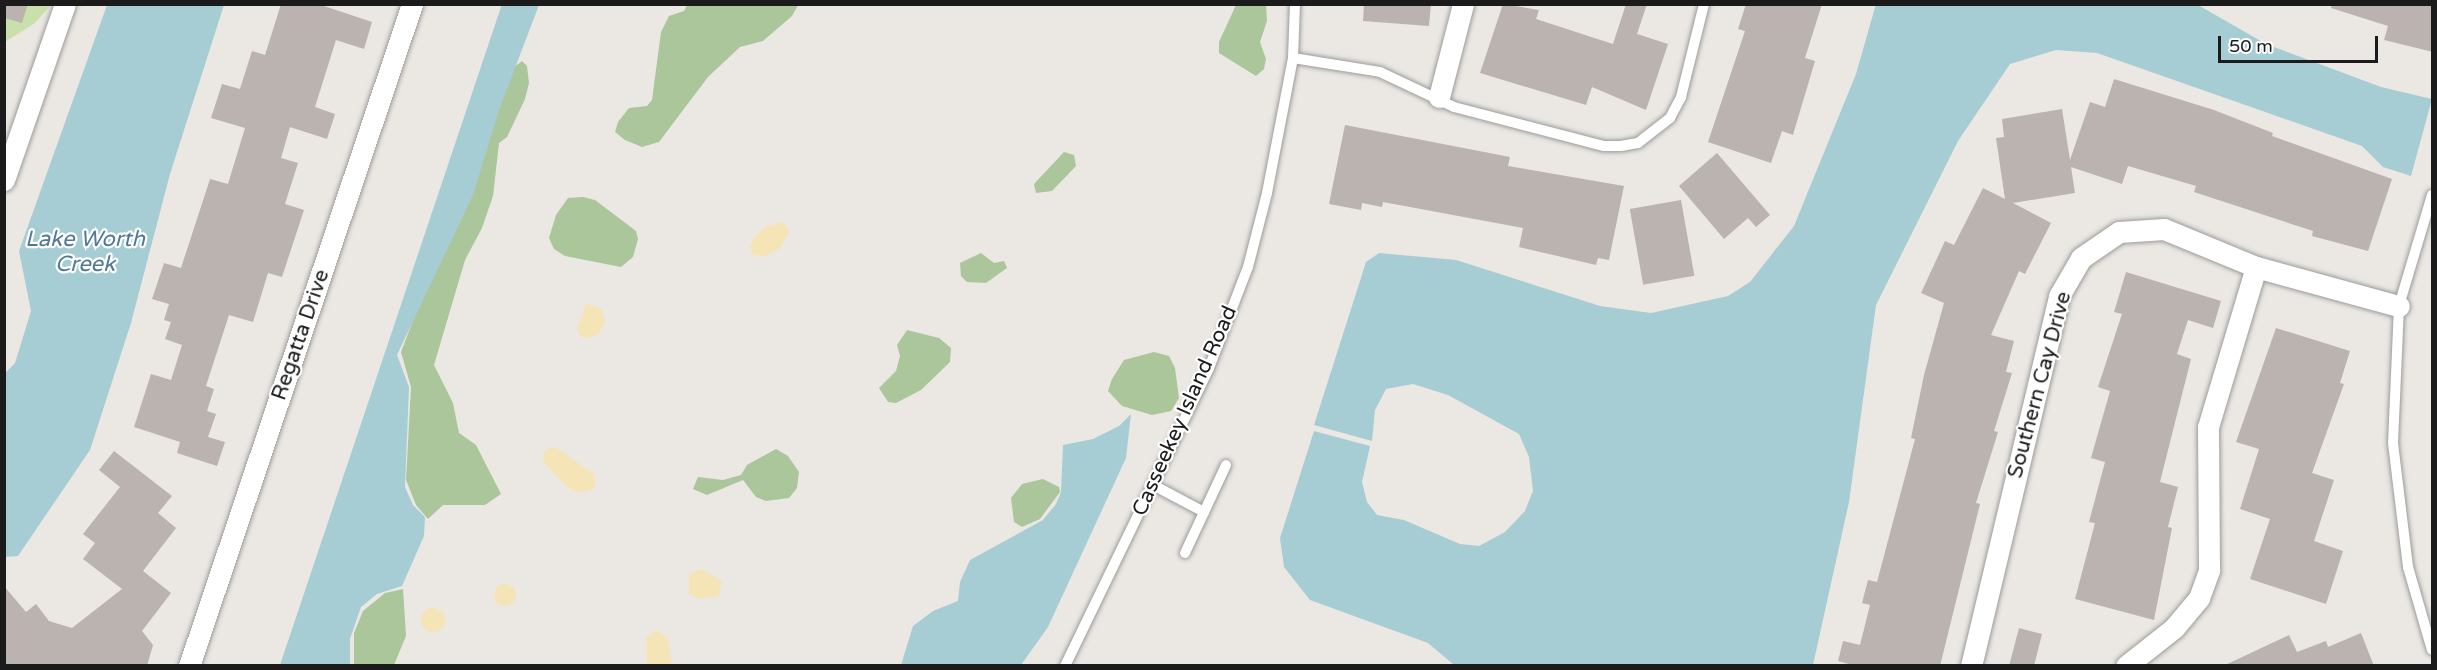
<!DOCTYPE html>
<html>
<head>
<meta charset="utf-8">
<style>
	body { margin:0 }
	#map { position:relative; width:2437px; height:670px; overflow:hidden; background:#ebe7e2; font-family:"Varela Round",sans-serif }
	div>[style] { position:absolute }
	[style*='--x'] { left:calc(var(--x)*1px); top:calc(var(--y)*1px); width:calc(var(--w)*1px); rotate:calc(var(--a)*1deg) }
	.grass>* { inset:0; background:#c9e0ad }
	.forest>* { inset:0; background:#abc69b }
	.sand>* { inset:0; background:#f5e4b6 }
	.round { border-radius:50% }
	.water>* { inset:0; background:#a7cdd4 }
	.building>* { inset:0; background:#bbb3af; transform-origin:0 0 }
	.roads { filter:drop-shadow(0 0 2px #9c9c9c) drop-shadow(0 0 2px #9c9c9c) }
	.lane>* { height:10px; margin:-5px; padding:0 5px; transform-origin:5px; border-radius:5px; background:#fff }
	.street>* { height:21px; margin:-10.5px; padding:0 10.5px; transform-origin:10.5px; border-radius:10.5px; background:#fff }
	span { translate:-50% -50%; white-space:nowrap; text-align:center; line-height:1.15; -webkit-text-stroke:4.5px #fff; paint-order:stroke }
	.street-label { font-size:21px; color:#1b1b1b }
	.water-label { font-size:22px; color:#517997; font-style:italic }
	.frame { position:absolute; inset:0; border:6px solid #1b1b1b; pointer-events:none }
	.scale { position:absolute; left:2218px; top:36px; width:160px; height:27px; box-sizing:border-box; border:3px solid #1b1b1b; border-top:0; padding-left:8px; font-size:18px; line-height:21px; white-space:nowrap; color:#1b1b1b; -webkit-text-stroke:4px #fff; paint-order:stroke }
</style>
</head>
<body>
<div id="map">
	<div class="grass">
		<i style="clip-path:polygon(5px 5px,51px 5px,35px 23px,5px 42px)"></i>
	</div>
	<div class="forest">
		<i style="clip-path:polygon(687px 5px,798px 5px,792px 16px,763px 41px,740px 47px,708px 77px,659px 142px,642px 147px,625px 140px,615px 132px,618px 122px,629px 108px,647px 106px,652px 100px,661px 32px,669px 16px,684px 11px)"></i>
		<i style="clip-path:polygon(1236px 5px,1266px 5px,1267px 21px,1260px 42px,1266px 59px,1264px 69px,1256px 76px,1219px 53px,1219px 42px)"></i>
		<i style="clip-path:polygon(522px 61px,527px 66px,529px 83px,525px 99px,507px 137px,499px 143px,493px 196px,482px 228px,465px 260px,434px 365px,453px 403px,459px 433px,476px 445px,501px 494px,485px 505px,443px 505px,428px 519px,416px 505px,406px 480px,411px 387px,401px 352px,508px 72px)"></i>
		<i style="clip-path:polygon(1064px 152px,1074px 155px,1076px 166px,1052px 191px,1036px 193px,1034px 184px)"></i>
		<i style="clip-path:polygon(583px 197px,595px 200px,636px 231px,638px 239px,633px 257px,621px 267px,565px 256px,554px 249px,549px 238px,556px 215px,568px 198px)"></i>
		<i style="clip-path:polygon(981px 253px,994px 263px,1004px 261px,1007px 268px,986px 283px,967px 282px,961px 276px,960px 263px)"></i>
		<i style="clip-path:polygon(907px 330px,939px 338px,951px 348px,950px 362px,921px 390px,896px 403px,888px 402px,879px 388px,896px 371px,900px 356px,897px 345px)"></i>
		<i style="clip-path:polygon(1154px 352px,1169px 356px,1175px 368px,1179px 398px,1171px 411px,1152px 415px,1122px 406px,1108px 391px,1112px 379px,1124px 360px)"></i>
		<i style="clip-path:polygon(776px 449px,788px 456px,799px 472px,797px 488px,789px 498px,766px 501px,756px 497px,743px 480px,707px 495px,693px 489px,698px 477px,723px 480px,741px 475px,747px 465px)"></i>
		<i style="clip-path:polygon(1043px 479px,1059px 487px,1060px 492px,1040px 519px,1022px 527px,1014px 522px,1011px 498px,1022px 484px)"></i>
		<i style="clip-path:polygon(403px 589px,406px 636px,394px 665px,354px 665px,354px 633px,363px 611px,385px 593px)"></i>
	</div>
	<div class="sand">
		<i style="clip-path:polygon(783px 222px,789px 232px,780px 248px,765px 256px,752px 255px,750px 246px,756px 236px,767px 226px)"></i>
		<i style="clip-path:polygon(586px 303px,601px 309px,605px 321px,599px 333px,588px 338px,581px 337px,577px 329px)"></i>
		<i style="clip-path:polygon(555px 447px,594px 474px,595px 488px,580px 493px,568px 488px,542px 460px,546px 450px)"></i>
		<i style="clip-path:polygon(702px 569px,722px 582px,719px 596px,700px 599px,689px 594px,689px 574px)"></i>
		<i class="round" style="left:494px;top:584px;width:22px;height:22px"></i>
		<i class="round" style="left:421px;top:608px;width:24px;height:24px"></i>
		<i style="clip-path:polygon(656px 630px,668px 639px,672px 665px,649px 665px,647px 661px,646px 638px)"></i>
	</div>
	<div class="water">
		<i style="clip-path:polygon(502px 4px,539px 5px,499px 110px,473px 195px,397px 355px,409px 387px,405px 487px,413px 505px,425px 517px,424px 536px,402px 586px,377px 594px,361px 607px,350px 639px,350px 665px,280px 665px)"></i>
		<i style="clip-path:polygon(1876px 4px,2198px 5px,2266px 44px,2381px 87px,2432px 99px,2411px 176px,2383px 167px,2362px 146px,2097px 53px,2056px 50px,2010px 64px,1958px 141px,1876px 305px,1849px 502px,1813px 665px,1454px 665px,1428px 643px,1310px 600px,1284px 567px,1280px 538px,1314px 431px,1370px 446px,1362px 482px,1367px 502px,1377px 515px,1404px 520px,1460px 544px,1479px 546px,1505px 532px,1525px 511px,1533px 491px,1529px 457px,1519px 434px,1448px 395px,1413px 384px,1386px 389px,1375px 410px,1372px 441px,1314px 425px,1366px 262px,1379px 253px,1456px 260px,1600px 306px,1651px 313px,1728px 296px,1750px 282px,1794px 226px,1856px 74px)"></i>
		<i style="clip-path:polygon(107px 5px,224px 5px,170px 174px,131px 323px,90px 450px,18px 556px,5px 557px,5px 373px,15px 363px,31px 311px,19px 251px)"></i>
		<i style="clip-path:polygon(1131px 414px,1126px 458px,1048px 627px,1021px 665px,901px 665px,913px 626px,933px 611px,958px 601px,960px 582px,970px 560px,1043px 520px,1056px 504px,1061px 492px,1063px 445px,1093px 439px,1119px 426px)"></i>
	</div>
	<div class="building">
		<i style="clip-path:polygon(4px 4px,28px 4px,22px 23px,4px 18px)"></i>
		<i style="clip-path:polygon(281px 4px,318px 4px,372px 22px,364px 49px,336px 40px,315px 107px,335px 114px,327px 139px,290px 127px,281px 158px,298px 163px,285px 204px,304px 210px,282px 277px,268px 273px,253px 322px,229px 315px,206px 386px,214px 389px,207px 411px,216px 414px,208px 437px,225px 442px,217px 466px,177px 453px,180px 442px,134px 427px,151px 374px,171px 380px,182px 345px,165px 339px,171px 322px,164px 320px,169px 304px,152px 299px,164px 263px,181px 268px,210px 179px,228px 184px,245px 128px,211px 118px,222px 84px,240px 89px,252px 51px,265px 55px)"></i>
		<i style="clip-path:polygon(1364px 4px,1431px 4px,1429px 26px,1363px 21px)"></i>
		<i style="clip-path:polygon(1503px 4px,1539px 10px,1536px 19px,1613px 44px,1626px 4px,1647px 4px,1637px 34px,1668px 44px,1646px 110px,1592px 87px,1586px 105px,1480px 73px)"></i>
		<i style="clip-path:polygon(1746px 4px,1822px 4px,1805px 58px,1815px 61px,1798px 118px,1793px 135px,1782px 131px,1771px 163px,1708px 142px,1745px 31px,1738px 29px)"></i>
		<i style="clip-path:polygon(2332px 4px,2433px 4px,2433px 52px,2384px 40px,2388px 26px,2331px 8px)"></i>
		<i style="clip-path:polygon(2114px 79px,2214px 110px,2273px 133px,2272px 136px,2392px 179px,2368px 251px,2312px 236px,2313px 231px,2194px 192px,2196px 186px,2128px 166px,2122px 184px,2071px 167px,2075px 193px,2013px 203px,2051px 223px,2025px 274px,2019px 271px,1991px 335px,2014px 341px,2006px 372px,2012px 373px,1994px 431px,1998px 432px,1976px 503px,1980px 504px,1940px 666px,1856px 666px,1838px 661px,1843px 641px,1860px 645px,1870px 605px,1862px 603px,1868px 580px,1877px 582px,1915px 439px,1911px 438px,1924px 375px,1944px 303px,1921px 293px,1945px 241px,1954px 245px,1983px 188px,2005px 199px,1996px 138px,2004px 137px,2002px 119px,2062px 109px,2070px 160px,2090px 102px,2105px 107px)"></i>
		<i style="clip-path:polygon(1345px 125px,1510px 157px,1508px 166px,1624px 186px,1609px 260px,1598px 258px,1596px 265px,1519px 247px,1523px 228px,1383px 202px,1382px 207px,1362px 203px,1361px 210px,1329px 204px)"></i>
		<i style="clip-path:polygon(1717px 153px,1770px 215px,1756px 227px,1748px 218px,1724px 239px,1679px 186px)"></i>
		<i style="left:1681px;top:200px;width:77px;height:52px;rotate:80deg"></i>
		<i style="clip-path:polygon(2126px 272px,2221px 301px,2213px 328px,2188px 320px,2177px 354px,2191px 359px,2160px 482px,2178px 487px,2168px 527px,2172px 528px,2154px 620px,2075px 599px,2095px 523px,2089px 522px,2105px 462px,2091px 458px,2110px 391px,2098px 387px,2122px 314px,2114px 312px)"></i>
		<i style="clip-path:polygon(2276px 328px,2350px 351px,2340px 383px,2344px 384px,2312px 473px,2334px 480px,2314px 541px,2343px 551px,2326px 604px,2250px 579px,2270px 519px,2240px 509px,2259px 449px,2236px 442px)"></i>
		<i style="clip-path:polygon(114px 451px,172px 496px,158px 513px,176px 528px,143px 571px,171px 593px,142px 631px,153px 645px,147px 666px,4px 666px,4px 586px,26px 612px,36px 604px,49px 621px,72px 628px,122px 589px,83px 559px,95px 543px,83px 534px,120px 487px,99px 470px)"></i>
		<i style="clip-path:polygon(2019px 628px,2042px 634px,2034px 666px,2009px 666px)"></i>
		<i style="clip-path:polygon(2361px 633px,2374px 666px,2223px 666px,2289px 635px,2297px 652px,2326px 641px,2328px 647px)"></i>
	</div>
	<div class="roads">
		<div class="lane">
			<i style="--x:1293;--y:58;--w:88;--a:9.1"></i>
			<i style="--x:1380;--y:72;--w:82;--a:25.3"></i>
			<i style="--x:1454;--y:107;--w:155;--a:14.6"></i>
			<i style="--x:1604;--y:146;--w:17;--a:0"></i>
			<i style="--x:1621;--y:146;--w:17;--a:-10"></i>
			<i style="--x:1638;--y:143;--w:41;--a:-38"></i>
			<i style="--x:1670;--y:118;--w:24;--a:-62"></i>
			<i style="--x:1681;--y:97;--w:96;--a:-76.1"></i>
			<i style="--x:2432;--y:195;--w:116;--a:106.6"></i>
			<i style="--x:2399;--y:306;--w:137;--a:92.5"></i>
			<i style="--x:2393;--y:443;--w:125;--a:83.1"></i>
			<i style="--x:2408;--y:567;--w:86;--a:73.9"></i>
			<i style="--x:1153;--y:485;--w:58;--a:27.9"></i>
			<i style="--x:1185;--y:553;--w:97;--a:-65"></i>
			<i style="--x:1065;--y:666;--w:331;--a:-64.2"></i>
			<i style="--x:1209;--y:368;--w:108;--a:-68.9"></i>
			<i style="--x:1248;--y:267;--w:76;--a:-75.6"></i>
			<i style="--x:1267;--y:193;--w:137;--a:-79.1"></i>
			<i style="--x:1293;--y:58;--w:54;--a:-87.9"></i>
		</div>
		<div class="street">
			<i style="--x:1439;--y:97;--w:96;--a:-75.5"></i>
			<i style="--x:4;--y:180;--w:186;--a:-70.9"></i>
			<i style="--x:189;--y:666;--w:699;--a:-71.38"></i>
			<i style="--x:1971;--y:666;--w:380;--a:-76.6"></i>
			<i style="--x:2059;--y:296;--w:44;--a:-59.9"></i>
			<i style="--x:2081;--y:258;--w:46;--a:-34.4"></i>
			<i style="--x:2119;--y:232;--w:45;--a:-3.8"></i>
			<i style="--x:2164;--y:229;--w:100;--a:22.4"></i>
			<i style="--x:2256;--y:267;--w:148;--a:15.3"></i>
			<i style="--x:2126;--y:666;--w:61;--a:-38.4"></i>
			<i style="--x:2174;--y:628;--w:39;--a:-50"></i>
			<i style="--x:2199;--y:598;--w:30;--a:-70"></i>
			<i style="--x:2209;--y:570;--w:143;--a:-90.4"></i>
			<i style="--x:2208;--y:427;--w:167;--a:-73.3"></i>
		</div>
	</div>
	<div class="street-label">
		<span style="left:301px;top:335px;rotate:-71deg">Regatta Drive</span>
		<span style="left:2040px;top:385px;rotate:-75deg">Southern Cay Drive</span>
		<span style="left:1185px;top:411px;rotate:-66deg">Casseekey Island Road</span>
	</div>
	<div class="water-label">
		<span style="left:85px;top:252px">Lake Worth<br>Creek</span>
	</div>
	<div class="frame"></div>
	<div class="scale">50 m</div>
</div>
</body>
</html>
